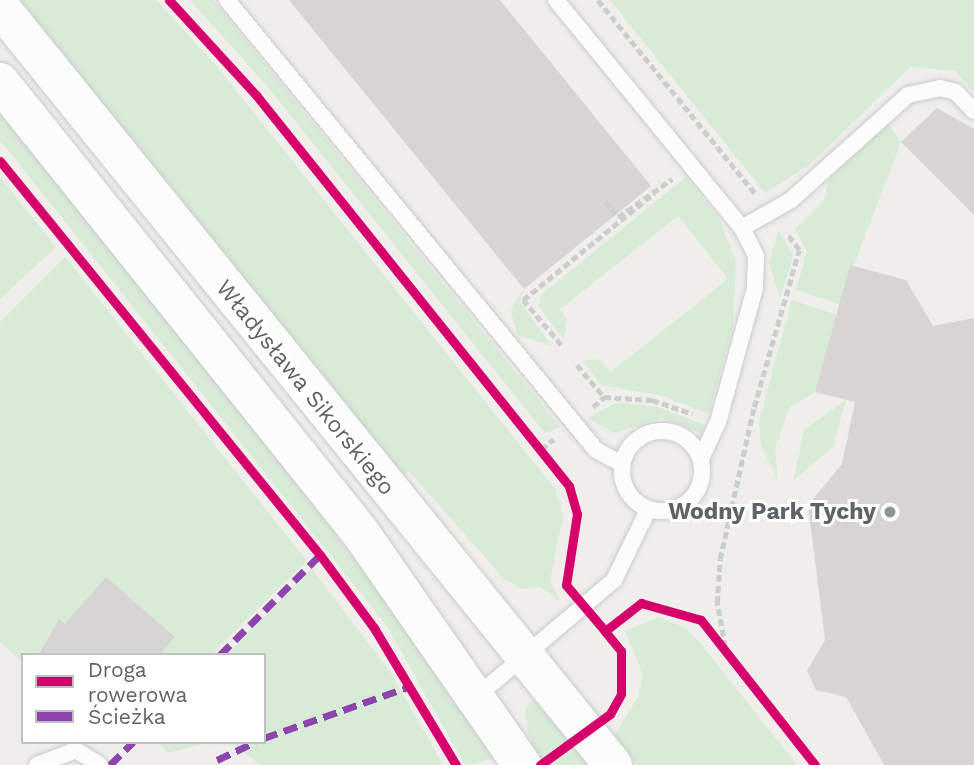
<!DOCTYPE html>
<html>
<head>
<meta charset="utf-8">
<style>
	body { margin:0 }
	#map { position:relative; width:974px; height:765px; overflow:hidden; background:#efeeea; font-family:"Work Sans",sans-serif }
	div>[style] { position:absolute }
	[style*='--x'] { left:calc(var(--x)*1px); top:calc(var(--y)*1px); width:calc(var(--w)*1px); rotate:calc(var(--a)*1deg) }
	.green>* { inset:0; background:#d8ebd6 }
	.building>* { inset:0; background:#d6d5d3 }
	.path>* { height:4.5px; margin-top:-2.25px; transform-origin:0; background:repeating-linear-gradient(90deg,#cacfcc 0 7px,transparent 0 10.5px) }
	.roads { filter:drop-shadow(0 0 2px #cbcccc) drop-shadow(0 0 2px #cbcccc) }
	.lane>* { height:16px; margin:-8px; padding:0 8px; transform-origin:8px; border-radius:8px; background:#fdfcfc }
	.lane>.ring { margin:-8px; padding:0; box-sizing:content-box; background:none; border:16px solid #fdfcfc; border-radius:50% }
	.secondary>* { height:38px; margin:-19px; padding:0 19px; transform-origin:19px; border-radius:19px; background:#fdfcfc }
	.quiet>* { height:7px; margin-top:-3.5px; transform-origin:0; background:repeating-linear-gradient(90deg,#8e44ad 0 14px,transparent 0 21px) }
	.cycleway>* { height:9px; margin:-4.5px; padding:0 4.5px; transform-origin:4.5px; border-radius:4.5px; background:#d6006c }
	.dots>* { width:19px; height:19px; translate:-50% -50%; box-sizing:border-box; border:4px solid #fff; border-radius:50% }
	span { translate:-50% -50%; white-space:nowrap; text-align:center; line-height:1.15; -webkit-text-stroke:6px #fff; paint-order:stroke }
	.street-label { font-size:23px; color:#5f6368 }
	.poi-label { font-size:23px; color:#5f6368; font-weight:700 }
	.right { translate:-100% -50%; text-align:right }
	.legend { position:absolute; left:21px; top:653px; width:245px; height:91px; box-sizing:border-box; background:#fff; border:2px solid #bfc1c3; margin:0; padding:9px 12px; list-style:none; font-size:21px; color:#5f6368 }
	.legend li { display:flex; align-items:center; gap:14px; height:35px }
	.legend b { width:35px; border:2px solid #bfc1c3 }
</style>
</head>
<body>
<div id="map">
	<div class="green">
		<i style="clip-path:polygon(20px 0,156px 0,219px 69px,556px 490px,563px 516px,550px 581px,560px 601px,540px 587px,522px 589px,505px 580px,409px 471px,400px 477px)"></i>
		<i style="clip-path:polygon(190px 0,213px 0,560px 427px,545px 433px,268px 87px)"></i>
		<i style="clip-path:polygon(610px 0,974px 0,974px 92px,955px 71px,910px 67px,809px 165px,765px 193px)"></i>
		<i style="clip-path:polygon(0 107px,401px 618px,496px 758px,465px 765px,387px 626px,0 140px)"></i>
		<i style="clip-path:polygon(886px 121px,901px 142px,839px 304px,796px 290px,807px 251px,795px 229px,825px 199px,828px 182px)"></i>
		<i style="clip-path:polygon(0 177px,56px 247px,0 299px)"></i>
		<i style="clip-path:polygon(686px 177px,720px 220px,736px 262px,733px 325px,709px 414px,663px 396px,601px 385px,583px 361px,599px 359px,611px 372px,728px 279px,678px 216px,560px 309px,567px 319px,564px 339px,538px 306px,541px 295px)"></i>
		<i style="clip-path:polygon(779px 231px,793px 255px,780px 299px,769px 262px)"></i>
		<i style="clip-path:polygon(65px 257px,307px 561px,210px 655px,159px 655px,171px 634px,109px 580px,65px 624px,59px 619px,37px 655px,23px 655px,23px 663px,0 642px,0 322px)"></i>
		<i style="clip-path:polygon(524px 289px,520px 302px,552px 346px,518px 335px,510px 310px)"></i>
		<i style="clip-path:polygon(792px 300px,837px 315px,815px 392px,790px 407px,775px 448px,778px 480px,761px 446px,759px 421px)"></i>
		<i style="clip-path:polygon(846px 400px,833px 447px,793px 481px,804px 430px)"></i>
		<i style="clip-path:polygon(618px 402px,657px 407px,706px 425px,701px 433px,661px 418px,614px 433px,588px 418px)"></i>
		<i style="clip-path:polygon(312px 569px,391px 673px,443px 765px,260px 765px,235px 745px,202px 744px,168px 753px,158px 742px,264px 742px,264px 655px,226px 655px)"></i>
		<i style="clip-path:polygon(659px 617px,686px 628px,700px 643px,797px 765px,638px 765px,614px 736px,638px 697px,643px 674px,625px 631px)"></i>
		<i style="clip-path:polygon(533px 700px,591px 765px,543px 765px,528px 734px,525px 709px)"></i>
	</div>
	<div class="building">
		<i style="clip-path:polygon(289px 0,500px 0,651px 186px,524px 289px)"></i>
		<i style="clip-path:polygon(937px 108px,974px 129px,974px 215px,901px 142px)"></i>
		<i style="clip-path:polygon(850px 265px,906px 280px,933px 326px,974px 318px,974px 765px,884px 765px,846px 697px,816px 690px,807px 671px,825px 640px,808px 505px,842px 464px,855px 402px,815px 392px)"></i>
		<i style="clip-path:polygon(106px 577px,175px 637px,159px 655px,38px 655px,59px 619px,65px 624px)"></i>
	</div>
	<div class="path">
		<i style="--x:598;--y:0;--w:249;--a:50.9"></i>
		<i style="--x:605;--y:201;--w:21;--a:51"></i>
		<i style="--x:618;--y:217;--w:66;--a:-35.1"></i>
		<i style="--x:561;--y:345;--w:59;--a:-130.2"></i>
		<i style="--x:523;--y:300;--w:169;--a:-39.2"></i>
		<i style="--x:577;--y:365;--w:42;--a:49.8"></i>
		<i style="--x:593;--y:407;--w:15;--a:-42"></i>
		<i style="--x:604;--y:397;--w:48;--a:3.6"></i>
		<i style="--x:652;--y:400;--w:43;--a:18.9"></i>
		<i style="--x:541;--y:449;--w:16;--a:-38"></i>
		<i style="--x:727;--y:657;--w:55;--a:-100.5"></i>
		<i style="--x:717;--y:603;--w:44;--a:-86.1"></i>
		<i style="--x:720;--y:559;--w:156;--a:-77.4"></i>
		<i style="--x:754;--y:407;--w:163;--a:-74"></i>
		<i style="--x:799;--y:250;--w:21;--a:-127"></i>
	</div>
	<div class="roads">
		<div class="lane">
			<i style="--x:227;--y:0;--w:582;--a:50.65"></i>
			<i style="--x:596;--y:450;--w:30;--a:28"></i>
			<i style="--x:556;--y:0;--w:294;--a:50.8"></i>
			<i style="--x:742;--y:228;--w:31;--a:63"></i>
			<i style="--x:756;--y:256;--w:32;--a:92"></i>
			<i style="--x:755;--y:288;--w:139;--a:105.4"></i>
			<i style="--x:718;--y:422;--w:40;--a:115"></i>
			<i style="--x:742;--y:228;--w:56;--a:-29.7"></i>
			<i style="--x:791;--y:200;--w:157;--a:-41.9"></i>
			<i style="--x:908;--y:95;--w:33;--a:-12"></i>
			<i style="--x:940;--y:88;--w:16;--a:14"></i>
			<i style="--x:956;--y:92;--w:26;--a:47"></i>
			<i class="ring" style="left:622px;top:431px;width:64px;height:64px"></i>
			<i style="--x:476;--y:697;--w:181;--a:-40.3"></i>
			<i style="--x:614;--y:580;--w:78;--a:-64.1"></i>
			<i style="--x:37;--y:765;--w:42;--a:-21"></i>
			<i style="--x:76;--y:750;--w:28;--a:32"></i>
		</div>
		<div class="secondary">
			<i style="--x:0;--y:7;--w:975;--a:51.04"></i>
			<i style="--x:0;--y:82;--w:576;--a:51.34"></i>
			<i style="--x:360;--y:532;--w:284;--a:55.2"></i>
		</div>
	</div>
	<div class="quiet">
		<i style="--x:220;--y:655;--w:141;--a:-45"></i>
		<i style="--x:264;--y:738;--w:156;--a:-19.5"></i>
		<i style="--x:217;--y:760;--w:42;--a:-25.3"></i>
		<i style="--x:110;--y:765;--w:33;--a:-45"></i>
	</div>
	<div class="cycleway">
		<i style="--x:169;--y:0;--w:129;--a:47.5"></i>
		<i style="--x:256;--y:95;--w:501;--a:51.32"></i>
		<i style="--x:569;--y:486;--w:29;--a:74"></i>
		<i style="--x:577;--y:514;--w:72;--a:98.8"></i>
		<i style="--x:566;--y:585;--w:60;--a:49.7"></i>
		<i style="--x:605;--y:631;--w:46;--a:-37.9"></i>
		<i style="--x:641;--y:603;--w:62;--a:15.8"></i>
		<i style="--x:701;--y:620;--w:184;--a:51.8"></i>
		<i style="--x:0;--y:161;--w:508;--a:50.92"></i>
		<i style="--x:320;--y:555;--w:91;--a:53.5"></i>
		<i style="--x:374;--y:628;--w:160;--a:59.1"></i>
		<i style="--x:540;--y:765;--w:87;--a:-36.1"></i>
		<i style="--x:610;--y:714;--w:23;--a:-61"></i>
		<i style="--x:621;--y:694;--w:43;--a:-90"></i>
		<i style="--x:621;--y:651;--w:26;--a:-129"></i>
	</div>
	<div class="dots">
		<i style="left:890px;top:512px;background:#919496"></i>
	</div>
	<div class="street-label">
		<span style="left:305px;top:388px;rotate:51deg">Władysława Sikorskiego</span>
	</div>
	<div class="poi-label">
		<span class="right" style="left:876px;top:512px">Wodny Park Tychy</span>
	</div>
	<ul class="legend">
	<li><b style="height:9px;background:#d6006c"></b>Droga rowerowa</li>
	<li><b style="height:9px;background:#8e44ad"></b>Ścieżka</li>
	</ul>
</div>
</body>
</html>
